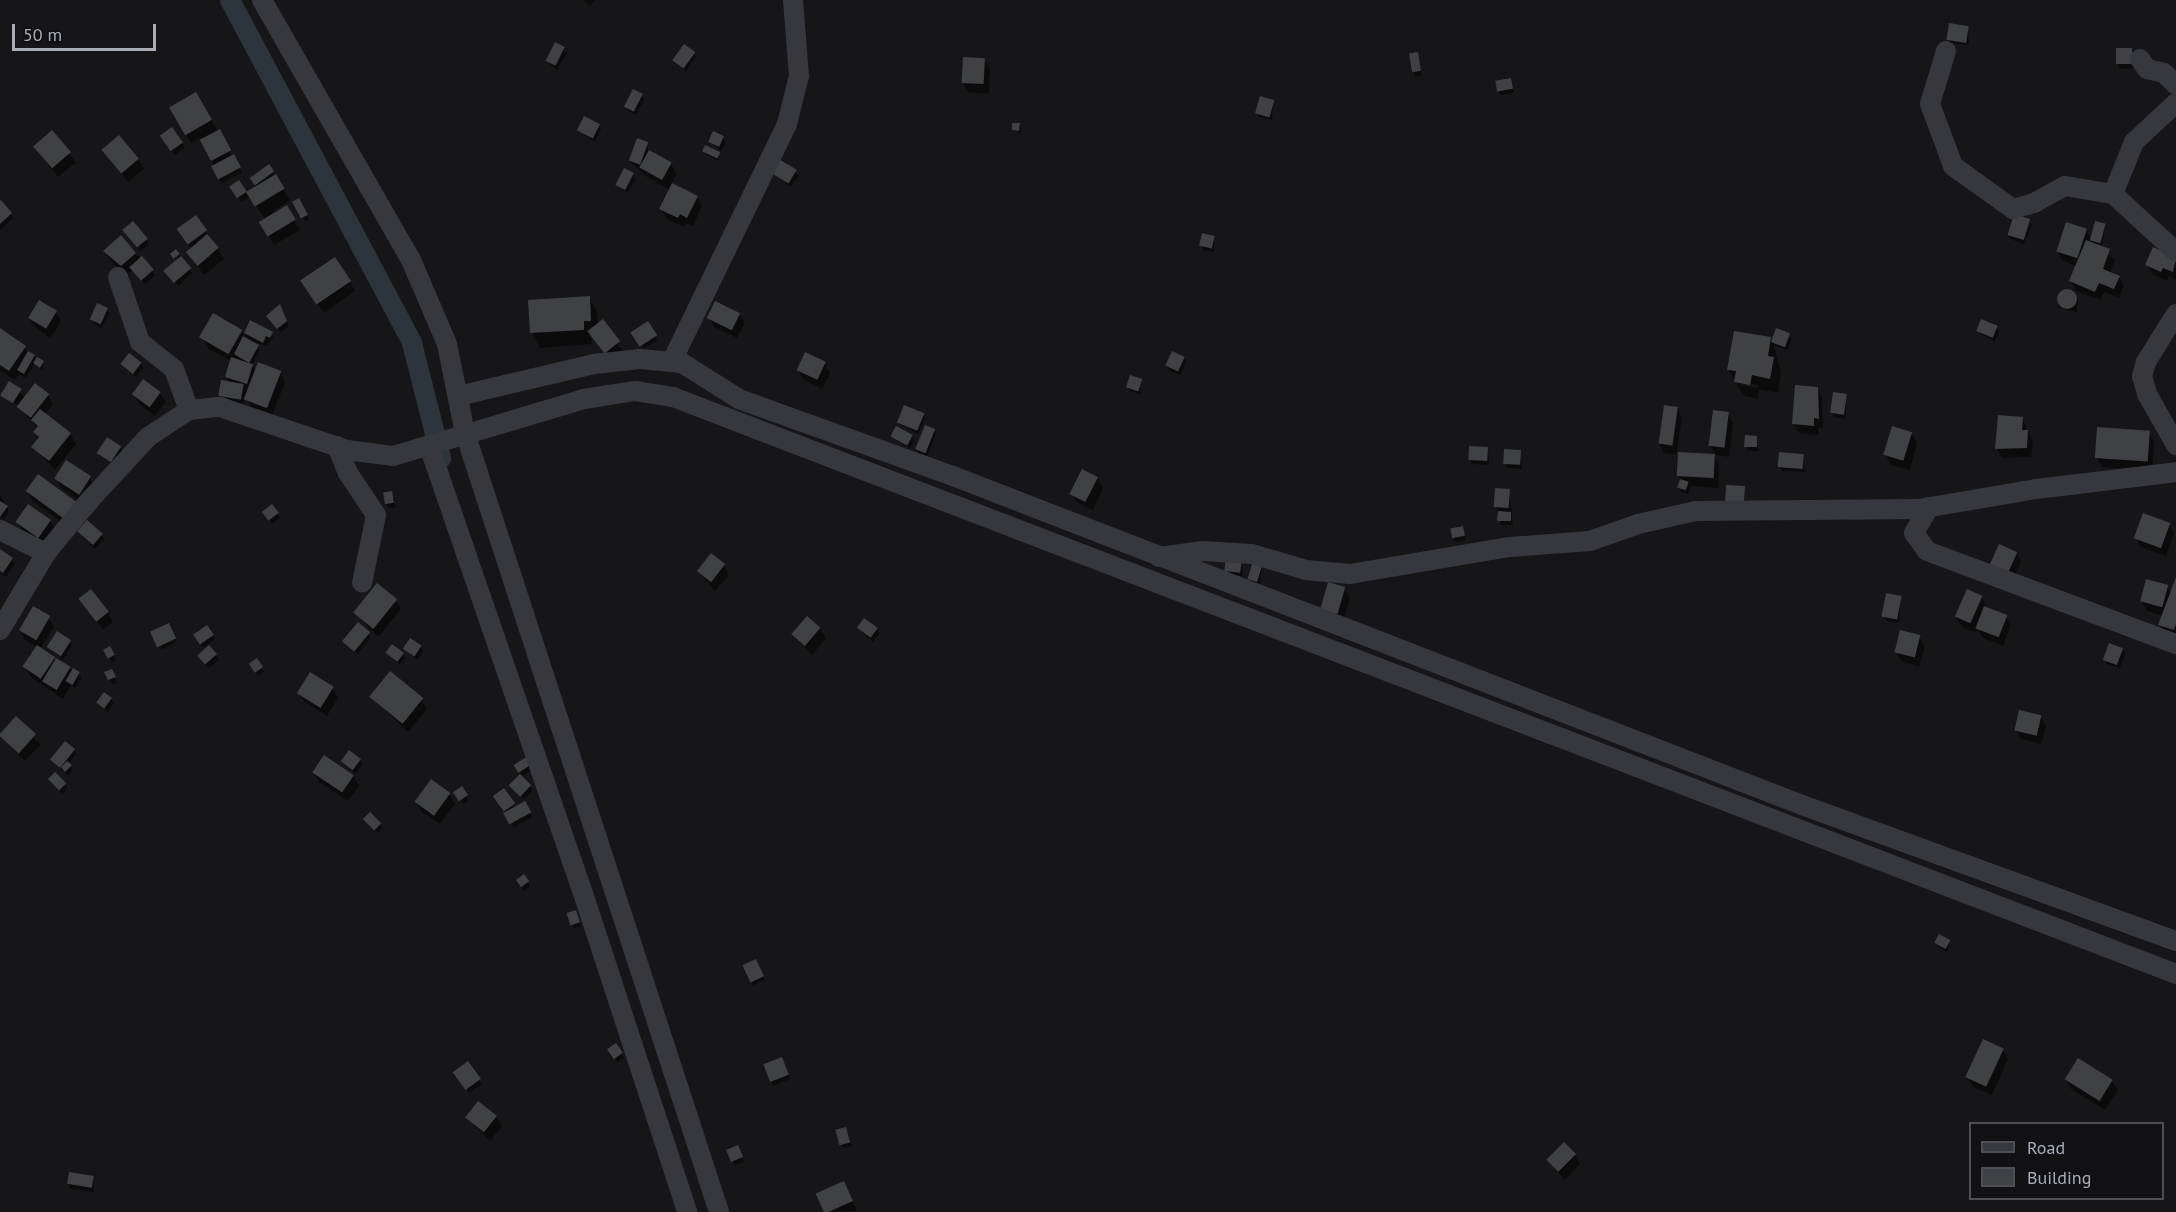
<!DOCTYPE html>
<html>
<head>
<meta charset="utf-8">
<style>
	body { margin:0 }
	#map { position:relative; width:2176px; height:1212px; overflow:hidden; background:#161618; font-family:"PT Sans",sans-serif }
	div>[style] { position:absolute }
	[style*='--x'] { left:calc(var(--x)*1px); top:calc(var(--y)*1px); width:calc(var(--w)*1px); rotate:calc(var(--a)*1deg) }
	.shadow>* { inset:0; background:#0007; transform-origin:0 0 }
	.canal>* { height:20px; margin:-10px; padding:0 10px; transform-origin:10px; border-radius:10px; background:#2c353c }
	.building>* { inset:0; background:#404145; transform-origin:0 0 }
	.round { border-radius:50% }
	.minor>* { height:20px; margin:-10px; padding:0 10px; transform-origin:10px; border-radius:10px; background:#37383d }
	span { translate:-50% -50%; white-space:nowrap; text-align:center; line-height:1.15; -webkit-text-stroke:6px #111113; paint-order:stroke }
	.legend { position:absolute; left:1969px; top:1122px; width:195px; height:78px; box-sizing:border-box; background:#111113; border:2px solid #4d4f55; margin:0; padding:8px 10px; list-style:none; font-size:18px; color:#a8adb8 }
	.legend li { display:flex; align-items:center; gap:12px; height:30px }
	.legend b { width:30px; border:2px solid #4d4f55 }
	.scale { position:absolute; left:12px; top:24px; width:144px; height:27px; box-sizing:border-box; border:3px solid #a8adb8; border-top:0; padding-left:8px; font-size:18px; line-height:21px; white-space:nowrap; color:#a8adb8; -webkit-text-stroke:4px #111113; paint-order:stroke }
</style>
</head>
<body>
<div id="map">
	<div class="shadow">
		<i style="clip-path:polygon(583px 0,595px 0,590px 6px)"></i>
		<i style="clip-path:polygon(1968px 27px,1969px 45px,1952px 43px,1949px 39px)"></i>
		<i style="clip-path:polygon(556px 44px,567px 53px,557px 70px,546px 61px)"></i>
		<i style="clip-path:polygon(2131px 50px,2134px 68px,2120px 69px,2118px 64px)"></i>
		<i style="clip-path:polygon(694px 53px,696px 57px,686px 71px,674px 60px)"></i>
		<i style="left:1417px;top:53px;width:23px;height:7px;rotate:77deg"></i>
		<i style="clip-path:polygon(985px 60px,990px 69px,989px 94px,968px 92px,963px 83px)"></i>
		<i style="clip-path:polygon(1510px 80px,1514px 93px,1500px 95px,1498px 90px)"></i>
		<i style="clip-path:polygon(196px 94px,242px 172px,222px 183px,201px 138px,191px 143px,171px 108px)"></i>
		<i style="clip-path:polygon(642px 96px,644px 100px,636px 115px,627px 110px,625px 106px)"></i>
		<i style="clip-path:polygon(1273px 101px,1272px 120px,1259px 117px,1257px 112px)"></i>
		<i style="clip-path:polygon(599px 125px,601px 129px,595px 142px,578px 130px)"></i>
		<i style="clip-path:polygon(1019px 125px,1021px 129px,1021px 134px,1013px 129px)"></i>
		<i style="left:52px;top:132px;width:39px;height:23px;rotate:52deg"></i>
		<i style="clip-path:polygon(723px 138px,726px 142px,721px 151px,709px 141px)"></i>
		<i style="clip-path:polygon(164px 141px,182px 143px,185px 147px,175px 155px)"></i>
		<i style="clip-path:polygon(647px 143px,648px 151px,671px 164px,677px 174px,671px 184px,697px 197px,702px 206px,693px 226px,686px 223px,684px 227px,667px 219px,661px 209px,670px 190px,647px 177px,629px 160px)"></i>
		<i style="clip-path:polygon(104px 151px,138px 159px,144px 169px,128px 182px)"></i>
		<i style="clip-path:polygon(704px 151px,719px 153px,719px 161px,707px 155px)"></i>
		<i style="left:778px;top:160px;width:26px;height:14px;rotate:37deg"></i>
		<i style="clip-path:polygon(269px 166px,290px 200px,272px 212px,286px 207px,300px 230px,274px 245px,260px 221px,265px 219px,250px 196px,242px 202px,234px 192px,238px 183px,247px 195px,257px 188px,251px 179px)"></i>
		<i style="clip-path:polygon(625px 170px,636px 179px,627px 193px,617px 185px)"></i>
		<i style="left:298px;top:200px;width:23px;height:4px;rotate:61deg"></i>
		<i style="clip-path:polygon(0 202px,13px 218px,0 230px)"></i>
		<i style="clip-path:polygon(195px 217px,224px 259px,204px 275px,187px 252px,191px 249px,178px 229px)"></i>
		<i style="clip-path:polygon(2029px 221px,2032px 225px,2024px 244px,2010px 239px,2008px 235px)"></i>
		<i style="clip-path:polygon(133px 223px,149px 244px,140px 251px,127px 234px)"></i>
		<i style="clip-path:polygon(2105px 226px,2102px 248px,2115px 260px,2110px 273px,2119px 277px,2124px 286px,2119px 298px,2104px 292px,2101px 300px,2076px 291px,2071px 281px,2077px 266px,2063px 261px,2057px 251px,2086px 230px,2091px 239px)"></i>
		<i style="clip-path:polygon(1214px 237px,1214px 252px,1203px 250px,1201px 245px)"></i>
		<i style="clip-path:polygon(105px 251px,135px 253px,155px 275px,145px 284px,133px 270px,127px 275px,110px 261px)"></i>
		<i style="clip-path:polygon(179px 255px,192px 273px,178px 286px,169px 275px)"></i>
		<i style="clip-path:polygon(2176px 259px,2176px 280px,2169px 276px,2167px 281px,2152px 274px,2147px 265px)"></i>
		<i style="clip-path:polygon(350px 282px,355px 291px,324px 313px,308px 291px)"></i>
		<i style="clip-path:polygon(2062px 291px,2078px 299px,2077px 312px,2059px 308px,2057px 303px)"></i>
		<i style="clip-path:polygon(589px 297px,597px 312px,598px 325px,624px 351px,610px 361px,591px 336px,592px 344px,540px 348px,532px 333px,530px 301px)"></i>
		<i style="clip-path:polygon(107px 310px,109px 314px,102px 328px,93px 323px,91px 319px)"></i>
		<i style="clip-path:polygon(282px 310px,289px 326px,281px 332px,270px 320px)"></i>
		<i style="clip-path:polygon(56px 312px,61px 322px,50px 338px,35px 327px,29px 318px)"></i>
		<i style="clip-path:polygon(739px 314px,745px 323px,737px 338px,714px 327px,709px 318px)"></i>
		<i style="clip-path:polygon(251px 322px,274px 337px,266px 346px,244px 338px,260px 350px,252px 365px,256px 372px,280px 372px,285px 382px,272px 416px,252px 408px,245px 396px,243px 404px,222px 400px,220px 395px,230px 383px,226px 377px,231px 361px,209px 349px,203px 339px,242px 331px,244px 336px)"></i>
		<i style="left:647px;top:323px;width:20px;height:17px;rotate:57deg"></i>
		<i style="clip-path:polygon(1997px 327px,1999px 332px,1995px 342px,1977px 331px)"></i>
		<i style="clip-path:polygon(0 330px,43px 363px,43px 371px,35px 364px,26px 378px,19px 374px,15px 380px,0 370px)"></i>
		<i style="clip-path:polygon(evenodd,1777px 330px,1792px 339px,1788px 350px,1774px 346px,1781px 373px,1778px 393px,1759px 389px,1758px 399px,1744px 396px,1728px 369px,1770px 339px,1773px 343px,1777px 330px,1741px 382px,1758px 385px,1757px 388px,1741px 385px,1741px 382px)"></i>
		<i style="clip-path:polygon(1184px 358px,1186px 362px,1181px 375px,1170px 371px,1167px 366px)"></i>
		<i style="clip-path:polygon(141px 364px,143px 368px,136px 377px,123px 365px)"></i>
		<i style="clip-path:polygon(825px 364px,830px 373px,822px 389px,803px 379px,798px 370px)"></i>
		<i style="clip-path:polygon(1141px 380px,1141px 394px,1130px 391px,1128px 387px)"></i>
		<i style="clip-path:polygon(10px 383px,25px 397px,48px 395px,53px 404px,45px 414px,70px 434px,76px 444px,55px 470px,33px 447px,39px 440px,34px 432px,37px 427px,17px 405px,1px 396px)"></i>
		<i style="clip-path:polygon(1817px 388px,1822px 398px,1823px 428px,1819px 427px,1818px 435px,1799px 433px,1793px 423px)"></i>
		<i style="clip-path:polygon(160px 393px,166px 402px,155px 416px,140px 405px,134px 395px)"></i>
		<i style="clip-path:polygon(1846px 395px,1846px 419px,1834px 417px,1832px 413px)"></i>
		<i style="clip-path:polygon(1677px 408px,1682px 418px,1676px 455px,1664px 453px,1659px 443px)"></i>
		<i style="clip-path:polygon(923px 414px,925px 418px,918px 434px,898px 423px)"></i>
		<i style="clip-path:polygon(1728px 414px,1733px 423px,1729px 457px,1716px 455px,1710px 445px)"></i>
		<i style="clip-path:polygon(2022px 419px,2033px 441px,2031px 457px,2002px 458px,1997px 449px)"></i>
		<i style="clip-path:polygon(933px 430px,936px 434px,927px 456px,919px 453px,917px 449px)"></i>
		<i style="clip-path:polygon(2149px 432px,2154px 442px,2152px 471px,2102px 467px,2096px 457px)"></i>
		<i style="clip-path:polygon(1911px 433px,1917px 442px,1910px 470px,1891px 465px,1886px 455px)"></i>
		<i style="clip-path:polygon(912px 436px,914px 440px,910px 449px,892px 437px)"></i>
		<i style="clip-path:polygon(1756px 437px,1759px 451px,1748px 451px,1746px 446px)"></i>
		<i style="clip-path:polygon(120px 447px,122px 452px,113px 465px,99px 453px)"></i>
		<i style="clip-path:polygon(1488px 448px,1489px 465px,1472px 464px,1470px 460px)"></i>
		<i style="clip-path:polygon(1520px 452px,1522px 469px,1508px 468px,1505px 464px)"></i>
		<i style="clip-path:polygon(1714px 455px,1719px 465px,1718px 488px,1691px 486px,1688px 494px,1681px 492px,1679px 476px)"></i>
		<i style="clip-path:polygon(1803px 455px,1805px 472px,1782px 471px,1780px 466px)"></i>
		<i style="clip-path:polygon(89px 477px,95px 487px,84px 503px,61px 488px,56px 478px)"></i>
		<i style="clip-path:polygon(1097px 478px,1103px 488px,1093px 510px,1078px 503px,1072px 494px)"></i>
		<i style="clip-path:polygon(1744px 488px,1746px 506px,1729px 505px)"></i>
		<i style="clip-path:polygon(1509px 490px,1513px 525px,1501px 525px,1496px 506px)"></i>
		<i style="clip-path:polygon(27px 491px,80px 513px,69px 528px,33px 501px)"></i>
		<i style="clip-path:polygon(392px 493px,396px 507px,389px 508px,386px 504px)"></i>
		<i style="clip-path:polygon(0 495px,9px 511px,4px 519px,0 517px)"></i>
		<i style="clip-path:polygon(271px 506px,280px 518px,272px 524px,266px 516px)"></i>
		<i style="clip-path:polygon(50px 521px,56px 530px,45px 546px,23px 532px,18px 523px)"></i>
		<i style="clip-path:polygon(2169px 524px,2174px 533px,2166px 556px,2141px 547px,2136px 538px)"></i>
		<i style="clip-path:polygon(1463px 528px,1466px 540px,1456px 542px,1453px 537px)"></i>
		<i style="clip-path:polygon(78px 532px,101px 535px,104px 539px,95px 549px)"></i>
		<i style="clip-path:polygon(0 551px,15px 563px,6px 577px,0 573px)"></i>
		<i style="clip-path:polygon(2016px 553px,2021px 562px,2013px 580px,1997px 574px)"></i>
		<i style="clip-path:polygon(1241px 560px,1243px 576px,1229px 575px,1227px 570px)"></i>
		<i style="clip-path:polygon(723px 565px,729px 575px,715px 591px,698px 571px)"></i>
		<i style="clip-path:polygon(1262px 565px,1260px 586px,1252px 583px,1249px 579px)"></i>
		<i style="clip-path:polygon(2176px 580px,2176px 642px,2168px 639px,2160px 625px,2163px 616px,2147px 611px,2141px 601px,2167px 586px,2171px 594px)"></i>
		<i style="clip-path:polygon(1344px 588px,1350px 598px,1343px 622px,1323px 608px)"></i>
		<i style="clip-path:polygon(1901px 597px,1899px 623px,1887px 621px,1884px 617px)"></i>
		<i style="clip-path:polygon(1982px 597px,1987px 608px,2006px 616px,2011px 625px,2003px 646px,1983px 638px,1977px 629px,1976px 633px,1962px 627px,1956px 617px)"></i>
		<i style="clip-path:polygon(81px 599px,108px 612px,113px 622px,103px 630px)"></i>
		<i style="clip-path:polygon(395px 600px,401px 609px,378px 637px,355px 613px)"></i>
		<i style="clip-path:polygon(48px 617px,54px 627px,40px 649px,82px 677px,75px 688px,71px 685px,63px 699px,31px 677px,25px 667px,37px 647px,25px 640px,20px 630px)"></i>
		<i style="left:168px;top:625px;width:19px;height:17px;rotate:62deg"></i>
		<i style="left:207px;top:627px;width:15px;height:14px;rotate:58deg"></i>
		<i style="clip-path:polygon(858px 628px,877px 629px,880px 633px,873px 642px)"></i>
		<i style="clip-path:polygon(820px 629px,826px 638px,812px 655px,793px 634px)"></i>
		<i style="clip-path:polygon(369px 633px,371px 637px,358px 654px,345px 642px)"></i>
		<i style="clip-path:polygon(1919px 637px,1925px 646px,1919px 667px,1901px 661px,1896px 652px)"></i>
		<i style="clip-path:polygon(70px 641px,72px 645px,63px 660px,48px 647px)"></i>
		<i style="left:392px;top:646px;width:18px;height:9px;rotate:41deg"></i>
		<i style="left:209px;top:647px;width:16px;height:14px;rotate:50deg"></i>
		<i style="clip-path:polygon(421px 647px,423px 652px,417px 660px,404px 648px)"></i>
		<i style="clip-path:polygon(110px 648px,116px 660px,112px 663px,105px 651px)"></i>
		<i style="clip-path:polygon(2122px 649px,2125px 653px,2120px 668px,2107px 664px,2105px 660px)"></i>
		<i style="left:257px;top:660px;width:14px;height:7px;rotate:60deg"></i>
		<i style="left:111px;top:671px;width:13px;height:5px;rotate:61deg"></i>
		<i style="clip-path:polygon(333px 688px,338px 698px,327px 716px,305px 702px,299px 693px)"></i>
		<i style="clip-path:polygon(371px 696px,421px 699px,427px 709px,408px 732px)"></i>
		<i style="clip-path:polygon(111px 699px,114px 703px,108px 712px,99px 703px)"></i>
		<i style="clip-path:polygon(2040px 716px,2046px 726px,2041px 744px,2021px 739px,2015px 730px)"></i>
		<i style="left:16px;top:719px;width:36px;height:23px;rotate:46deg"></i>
		<i style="clip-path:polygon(74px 750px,76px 754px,68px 764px,73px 770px,68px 775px,51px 759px)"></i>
		<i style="clip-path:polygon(527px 758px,534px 769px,521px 777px,533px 790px,524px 799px,511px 786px,522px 775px,516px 766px)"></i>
		<i style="clip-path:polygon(360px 760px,363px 764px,355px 774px,342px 762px)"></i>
		<i style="clip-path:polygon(314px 772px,353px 776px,359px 786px,348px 801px,319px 782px)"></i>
		<i style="clip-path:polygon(55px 774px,68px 788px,62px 794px,50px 779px)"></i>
		<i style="clip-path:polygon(462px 788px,469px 800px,463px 804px,458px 796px)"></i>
		<i style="clip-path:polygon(449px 794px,455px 804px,440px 824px,422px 812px,416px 802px)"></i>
		<i style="clip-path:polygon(497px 801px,516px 808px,524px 803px,532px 817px,514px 828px)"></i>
		<i style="clip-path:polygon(365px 819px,379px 823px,382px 828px,377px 833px)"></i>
		<i style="clip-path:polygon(524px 876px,530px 886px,524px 891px,518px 881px)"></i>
		<i style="clip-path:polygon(576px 911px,581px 926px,574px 928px,571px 924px)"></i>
		<i style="clip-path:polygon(1949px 941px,1947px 953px,1935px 943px)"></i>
		<i style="left:755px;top:960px;width:22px;height:13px;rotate:63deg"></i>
		<i style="left:616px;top:1045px;width:15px;height:8px;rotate:58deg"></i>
		<i style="clip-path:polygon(2003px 1050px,2008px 1059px,1992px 1095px,1973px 1087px,1968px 1077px)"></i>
		<i style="clip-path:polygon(784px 1063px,790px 1079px,773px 1086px,765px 1065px)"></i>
		<i style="clip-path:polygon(457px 1076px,479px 1080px,482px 1084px,469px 1093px)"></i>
		<i style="clip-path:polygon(2066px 1079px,2112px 1081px,2118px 1090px,2105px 1110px,2071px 1089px)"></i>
		<i style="clip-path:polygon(496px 1117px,502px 1126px,490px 1141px,467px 1118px)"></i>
		<i style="clip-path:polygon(845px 1129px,852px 1146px,843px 1148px,841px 1144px)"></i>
		<i style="clip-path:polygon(740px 1151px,744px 1162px,735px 1165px,732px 1161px)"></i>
		<i style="clip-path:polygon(1575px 1155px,1580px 1164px,1565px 1180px,1548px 1160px)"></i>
		<i style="clip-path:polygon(93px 1177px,94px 1192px,70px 1188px,68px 1183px)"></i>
		<i style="clip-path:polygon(844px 1183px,857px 1211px,826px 1212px,818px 1194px)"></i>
	</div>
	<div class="canal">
		<i style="--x:230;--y:0;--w:388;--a:62"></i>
		<i style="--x:412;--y:343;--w:119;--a:75.8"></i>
	</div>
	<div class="building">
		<i style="left:1949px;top:23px;width:20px;height:17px;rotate:9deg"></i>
		<i style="left:555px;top:42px;width:11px;height:21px;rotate:27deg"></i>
		<i style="left:684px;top:44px;width:14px;height:20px;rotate:36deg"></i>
		<i style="left:2132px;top:48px;width:16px;height:16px;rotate:90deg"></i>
		<i style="left:1418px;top:52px;width:19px;height:9px;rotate:81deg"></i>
		<i style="left:963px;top:57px;width:22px;height:26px;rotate:3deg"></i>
		<i style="left:1511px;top:78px;width:11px;height:16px;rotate:80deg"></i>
		<i style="left:633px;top:89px;width:11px;height:20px;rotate:27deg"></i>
		<i style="left:196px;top:92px;width:32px;height:31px;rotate:60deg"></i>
		<i style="left:1260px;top:96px;width:15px;height:18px;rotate:16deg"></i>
		<i style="left:584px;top:116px;width:18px;height:16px;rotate:27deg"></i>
		<i style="clip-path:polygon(1012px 123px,1020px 123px,1019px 131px,1012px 130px)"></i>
		<i style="left:172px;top:127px;width:19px;height:15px;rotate:55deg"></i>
		<i style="left:220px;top:129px;width:24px;height:23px;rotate:62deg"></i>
		<i style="left:52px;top:130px;width:29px;height:25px;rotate:49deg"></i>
		<i style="left:713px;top:131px;width:12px;height:12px;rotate:24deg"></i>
		<i style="left:119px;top:135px;width:31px;height:23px;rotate:50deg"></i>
		<i style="left:637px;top:138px;width:12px;height:24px;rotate:20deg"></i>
		<i style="left:705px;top:145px;width:17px;height:7px;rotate:25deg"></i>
		<i style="left:649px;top:150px;width:26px;height:20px;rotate:29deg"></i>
		<i style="left:234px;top:154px;width:15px;height:26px;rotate:62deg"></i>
		<i style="left:777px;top:158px;width:23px;height:16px;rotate:31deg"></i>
		<i style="left:269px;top:164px;width:9px;height:24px;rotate:54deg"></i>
		<i style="left:624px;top:168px;width:11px;height:19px;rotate:27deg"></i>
		<i style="left:276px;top:174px;width:17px;height:35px;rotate:59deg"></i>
		<i style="left:239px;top:180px;width:14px;height:12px;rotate:56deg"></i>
		<i style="clip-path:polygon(672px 183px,698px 196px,687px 218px,680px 214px,678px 218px,659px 209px)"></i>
		<i style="left:299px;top:198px;width:19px;height:8px;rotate:62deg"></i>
		<i style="clip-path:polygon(1px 200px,12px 213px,0 224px,0 201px)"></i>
		<i style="left:287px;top:205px;width:17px;height:33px;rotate:59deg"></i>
		<i style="left:2014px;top:214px;width:17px;height:22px;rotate:17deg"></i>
		<i style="left:196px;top:215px;width:19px;height:24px;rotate:54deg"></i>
		<i style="left:133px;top:221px;width:23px;height:14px;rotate:50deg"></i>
		<i style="left:2095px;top:221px;width:11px;height:20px;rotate:15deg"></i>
		<i style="left:2066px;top:222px;width:22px;height:31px;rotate:18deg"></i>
		<i style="left:1202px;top:233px;width:13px;height:13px;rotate:13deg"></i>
		<i style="left:207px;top:234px;width:18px;height:28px;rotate:49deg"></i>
		<i style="clip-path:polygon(121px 235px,136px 253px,121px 266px,103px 251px)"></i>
		<i style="clip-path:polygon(2086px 240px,2110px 249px,2103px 269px,2120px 276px,2114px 289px,2099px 283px,2095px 292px,2069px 281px)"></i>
		<i style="clip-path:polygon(2153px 247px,2176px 258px,2173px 272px,2163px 268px,2161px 272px,2145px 265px)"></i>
		<i style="left:176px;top:249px;width:6px;height:8px;rotate:51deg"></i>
		<i style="left:142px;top:256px;width:18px;height:17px;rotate:49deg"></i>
		<i style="left:181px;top:256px;width:16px;height:23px;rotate:50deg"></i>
		<i style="left:335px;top:257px;width:29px;height:42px;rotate:56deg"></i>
		<i class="round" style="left:2057px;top:289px;width:20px;height:20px"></i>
		<i style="clip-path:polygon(590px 296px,591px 321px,584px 321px,584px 330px,530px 333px,528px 300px)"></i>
		<i style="left:39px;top:300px;width:21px;height:21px;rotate:31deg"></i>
		<i style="left:715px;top:301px;width:28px;height:19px;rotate:26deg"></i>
		<i style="left:97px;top:303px;width:12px;height:18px;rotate:24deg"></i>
		<i style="clip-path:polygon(280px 304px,287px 321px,277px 329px,266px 316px)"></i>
		<i style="left:213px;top:313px;width:34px;height:28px;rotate:30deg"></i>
		<i style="left:603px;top:319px;width:28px;height:20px;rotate:52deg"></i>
		<i style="left:1981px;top:319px;width:18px;height:13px;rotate:22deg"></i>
		<i style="clip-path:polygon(250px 320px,273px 332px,270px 338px,266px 336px,263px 343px,244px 333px)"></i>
		<i style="left:648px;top:321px;width:17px;height:21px;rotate:57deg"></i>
		<i style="clip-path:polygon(0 328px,26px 346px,9px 371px,0 365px)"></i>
		<i style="left:1776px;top:328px;width:15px;height:15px;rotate:20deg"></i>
		<i style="clip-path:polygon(1734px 331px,1771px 337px,1768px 356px,1774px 357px,1770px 379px,1752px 375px,1750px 385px,1734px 382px,1736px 371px,1727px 370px)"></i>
		<i style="clip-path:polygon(243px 336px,259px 345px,249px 363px,253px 364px,247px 384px,225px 377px,231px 357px,249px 363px,234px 354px)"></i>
		<i style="left:28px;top:351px;width:8px;height:22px;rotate:30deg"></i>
		<i style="left:1172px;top:351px;width:14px;height:16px;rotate:25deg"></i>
		<i style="left:805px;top:352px;width:23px;height:20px;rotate:25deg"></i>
		<i style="left:129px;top:353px;width:16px;height:14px;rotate:38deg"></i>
		<i style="clip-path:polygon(37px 357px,44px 361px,40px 368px,33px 363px)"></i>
		<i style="left:258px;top:362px;width:25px;height:40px;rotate:21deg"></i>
		<i style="left:1130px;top:375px;width:13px;height:13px;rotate:18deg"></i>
		<i style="left:143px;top:379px;width:22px;height:19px;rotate:36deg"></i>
		<i style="left:221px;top:380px;width:23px;height:16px;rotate:10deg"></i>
		<i style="left:9px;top:381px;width:15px;height:17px;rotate:32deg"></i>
		<i style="left:35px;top:383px;width:18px;height:30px;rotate:38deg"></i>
		<i style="clip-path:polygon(1795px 385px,1818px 387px,1819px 419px,1814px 418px,1814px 426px,1792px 424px)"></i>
		<i style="left:1833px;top:392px;width:14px;height:21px;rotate:8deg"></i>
		<i style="left:904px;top:405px;width:22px;height:19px;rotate:22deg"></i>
		<i style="left:1664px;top:405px;width:14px;height:39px;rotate:8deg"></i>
		<i style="clip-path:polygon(40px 409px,71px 433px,49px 461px,31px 447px,39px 437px,33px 432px,38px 426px,31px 420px)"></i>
		<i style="left:1713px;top:410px;width:16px;height:36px;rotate:7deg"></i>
		<i style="clip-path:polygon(1998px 415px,2023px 417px,2022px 430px,2028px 430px,2027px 448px,1995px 449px)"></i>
		<i style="left:925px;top:425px;width:11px;height:26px;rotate:22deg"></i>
		<i style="left:896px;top:426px;width:19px;height:12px;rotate:28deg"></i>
		<i style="left:1892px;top:426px;width:21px;height:30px;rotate:17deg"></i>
		<i style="left:2097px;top:427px;width:53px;height:31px;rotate:4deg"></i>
		<i style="clip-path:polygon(1745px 435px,1757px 436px,1757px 447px,1744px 447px)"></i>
		<i style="left:107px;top:437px;width:17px;height:19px;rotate:33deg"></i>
		<i style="left:1469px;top:446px;width:19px;height:14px;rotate:3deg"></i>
		<i style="left:1504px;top:449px;width:17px;height:15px;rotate:3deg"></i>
		<i style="left:1678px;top:452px;width:37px;height:24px;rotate:3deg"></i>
		<i style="left:1779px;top:452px;width:25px;height:15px;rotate:5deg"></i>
		<i style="left:66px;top:460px;width:30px;height:22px;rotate:33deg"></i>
		<i style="left:1082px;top:469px;width:18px;height:28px;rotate:27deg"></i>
		<i style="left:38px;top:474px;width:47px;height:21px;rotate:36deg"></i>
		<i style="left:1680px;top:479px;width:9px;height:9px;rotate:18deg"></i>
		<i style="left:1726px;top:485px;width:19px;height:16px;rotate:3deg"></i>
		<i style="left:1495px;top:488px;width:15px;height:19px;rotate:4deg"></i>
		<i style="left:392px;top:491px;width:12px;height:9px;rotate:81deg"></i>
		<i style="clip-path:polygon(0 501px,8px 506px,0 517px)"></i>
		<i style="left:28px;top:504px;width:28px;height:22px;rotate:35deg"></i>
		<i style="left:272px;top:504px;width:11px;height:13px;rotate:52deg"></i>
		<i style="clip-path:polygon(1498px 511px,1511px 512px,1511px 521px,1497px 521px)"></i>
		<i style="left:2143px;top:513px;width:29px;height:27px;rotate:20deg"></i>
		<i style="left:87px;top:520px;width:21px;height:15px;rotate:41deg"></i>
		<i style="left:1463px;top:526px;width:10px;height:13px;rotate:79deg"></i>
		<i style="left:1999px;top:544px;width:20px;height:22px;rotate:24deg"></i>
		<i style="clip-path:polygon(0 549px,13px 558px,3px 573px,0 571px)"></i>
		<i style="left:711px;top:553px;width:18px;height:23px;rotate:38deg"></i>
		<i style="left:1226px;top:557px;width:16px;height:14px;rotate:7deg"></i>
		<i style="left:1253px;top:561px;width:10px;height:19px;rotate:17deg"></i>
		<i style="clip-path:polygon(2176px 577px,2176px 624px,2174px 630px,2158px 625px)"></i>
		<i style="left:2146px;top:579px;width:23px;height:23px;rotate:15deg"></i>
		<i style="left:1328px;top:582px;width:18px;height:28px;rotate:16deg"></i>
		<i style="left:377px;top:583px;width:26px;height:38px;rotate:39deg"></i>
		<i style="left:91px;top:589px;width:29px;height:16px;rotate:52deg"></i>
		<i style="left:1967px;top:589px;width:17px;height:30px;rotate:24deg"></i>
		<i style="left:1886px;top:593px;width:16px;height:24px;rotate:11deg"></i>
		<i style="left:33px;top:606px;width:20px;height:28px;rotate:30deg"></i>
		<i style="left:1984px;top:606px;width:25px;height:24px;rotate:21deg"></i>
		<i style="left:807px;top:616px;width:18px;height:24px;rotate:41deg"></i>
		<i style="left:864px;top:618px;width:17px;height:12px;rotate:36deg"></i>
		<i style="left:358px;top:622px;width:16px;height:25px;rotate:40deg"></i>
		<i style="left:169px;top:623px;width:17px;height:21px;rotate:65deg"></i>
		<i style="left:207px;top:625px;width:12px;height:17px;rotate:55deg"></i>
		<i style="left:1900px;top:630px;width:21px;height:23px;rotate:14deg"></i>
		<i style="left:57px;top:631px;width:17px;height:19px;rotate:33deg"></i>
		<i style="left:410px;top:638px;width:14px;height:13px;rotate:34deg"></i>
		<i style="left:2109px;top:643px;width:15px;height:18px;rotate:20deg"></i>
		<i style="left:392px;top:644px;width:15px;height:11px;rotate:37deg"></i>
		<i style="left:37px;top:645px;width:22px;height:26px;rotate:34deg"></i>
		<i style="left:209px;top:645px;width:12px;height:16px;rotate:48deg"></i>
		<i style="left:110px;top:646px;width:10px;height:8px;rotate:61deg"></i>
		<i style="left:56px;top:658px;width:17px;height:27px;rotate:31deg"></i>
		<i style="left:257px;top:658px;width:11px;height:10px;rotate:56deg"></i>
		<i style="left:73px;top:668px;width:8px;height:15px;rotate:30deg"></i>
		<i style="clip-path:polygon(112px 669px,116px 677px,108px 680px,104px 672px)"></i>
		<i style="left:390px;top:671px;width:43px;height:33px;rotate:39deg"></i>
		<i style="left:310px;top:672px;width:28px;height:25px;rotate:32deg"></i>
		<i style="left:104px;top:692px;width:10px;height:13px;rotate:37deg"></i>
		<i style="left:2019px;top:710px;width:23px;height:21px;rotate:13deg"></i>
		<i style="left:16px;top:716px;width:27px;height:26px;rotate:42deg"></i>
		<i style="left:65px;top:741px;width:13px;height:24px;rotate:39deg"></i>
		<i style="left:349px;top:750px;width:15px;height:14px;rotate:37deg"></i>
		<i style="left:324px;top:755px;width:36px;height:21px;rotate:34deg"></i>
		<i style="left:528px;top:756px;width:9px;height:17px;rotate:58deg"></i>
		<i style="clip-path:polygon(67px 761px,72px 765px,65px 772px,61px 767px)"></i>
		<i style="left:55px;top:772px;width:16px;height:10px;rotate:45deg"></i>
		<i style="left:520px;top:774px;width:16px;height:16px;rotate:45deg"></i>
		<i style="left:431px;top:779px;width:24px;height:28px;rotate:36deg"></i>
		<i style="left:462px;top:786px;width:11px;height:11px;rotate:56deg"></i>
		<i style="left:504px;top:788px;width:19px;height:14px;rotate:54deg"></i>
		<i style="left:525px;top:801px;width:13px;height:25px;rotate:61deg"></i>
		<i style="left:370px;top:812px;width:16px;height:10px;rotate:45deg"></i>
		<i style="left:524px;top:874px;width:9px;height:10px;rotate:54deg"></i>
		<i style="left:576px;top:910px;width:13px;height:10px;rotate:72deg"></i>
		<i style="left:1939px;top:934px;width:13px;height:10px;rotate:29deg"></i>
		<i style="left:756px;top:959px;width:19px;height:15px;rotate:65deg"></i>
		<i style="left:1983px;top:1039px;width:23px;height:42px;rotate:25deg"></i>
		<i style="left:616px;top:1043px;width:12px;height:11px;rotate:55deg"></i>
		<i style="left:782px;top:1057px;width:19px;height:20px;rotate:69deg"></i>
		<i style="left:2078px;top:1058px;width:41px;height:25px;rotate:32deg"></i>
		<i style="left:468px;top:1061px;width:22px;height:19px;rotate:54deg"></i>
		<i style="left:478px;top:1101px;width:24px;height:21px;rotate:38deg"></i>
		<i style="left:846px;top:1127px;width:16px;height:11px;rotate:75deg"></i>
		<i style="left:1564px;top:1142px;width:17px;height:25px;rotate:45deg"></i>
		<i style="left:738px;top:1145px;width:13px;height:13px;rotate:67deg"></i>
		<i style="left:69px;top:1172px;width:25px;height:12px;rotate:9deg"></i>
		<i style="left:844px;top:1181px;width:22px;height:31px;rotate:66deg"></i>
	</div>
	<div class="minor">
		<i style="--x:262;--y:0;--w:300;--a:60.2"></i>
		<i style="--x:411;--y:260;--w:91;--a:66.8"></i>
		<i style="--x:447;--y:344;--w:91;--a:78.6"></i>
		<i style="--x:465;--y:433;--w:819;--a:71.94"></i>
		<i style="--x:1946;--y:51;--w:55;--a:106.8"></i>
		<i style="--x:1930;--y:104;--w:66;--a:69.6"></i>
		<i style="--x:1953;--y:166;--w:74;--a:35.6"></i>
		<i style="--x:2013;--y:209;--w:22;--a:-16"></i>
		<i style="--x:2034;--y:203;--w:35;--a:-29"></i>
		<i style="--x:2065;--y:186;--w:49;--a:9.5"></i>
		<i style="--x:2113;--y:194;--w:86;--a:42.6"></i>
		<i style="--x:2140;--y:59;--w:12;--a:55"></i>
		<i style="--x:2147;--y:69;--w:17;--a:13"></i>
		<i style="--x:2164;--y:73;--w:17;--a:45"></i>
		<i style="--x:2113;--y:194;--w:56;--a:-68"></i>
		<i style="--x:2134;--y:142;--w:57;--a:-42.9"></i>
		<i style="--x:118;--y:277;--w:69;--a:71.3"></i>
		<i style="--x:140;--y:342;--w:43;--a:38.5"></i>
		<i style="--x:174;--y:369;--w:44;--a:69.9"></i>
		<i style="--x:2176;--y:314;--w:57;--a:122"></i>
		<i style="--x:2146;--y:362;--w:15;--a:106"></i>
		<i style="--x:2142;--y:376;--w:19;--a:74"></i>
		<i style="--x:2147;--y:394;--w:59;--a:60.4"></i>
		<i style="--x:672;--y:361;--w:263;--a:-64.1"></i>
		<i style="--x:787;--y:124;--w:49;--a:-76"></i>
		<i style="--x:799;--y:76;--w:76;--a:-94.5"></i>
		<i style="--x:458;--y:396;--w:140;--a:-13.2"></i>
		<i style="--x:594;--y:364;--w:46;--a:-6.2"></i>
		<i style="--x:640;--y:359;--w:42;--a:5.4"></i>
		<i style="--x:682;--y:363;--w:67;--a:32.3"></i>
		<i style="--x:739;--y:399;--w:227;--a:19.8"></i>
		<i style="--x:953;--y:476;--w:911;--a:21.18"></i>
		<i style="--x:1802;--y:805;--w:398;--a:20"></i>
		<i style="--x:337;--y:446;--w:29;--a:68"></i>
		<i style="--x:348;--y:473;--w:50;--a:56.3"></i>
		<i style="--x:376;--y:515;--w:69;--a:101.6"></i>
		<i style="--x:429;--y:446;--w:473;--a:71"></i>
		<i style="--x:583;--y:893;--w:336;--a:71.9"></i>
		<i style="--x:1929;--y:507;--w:30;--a:120"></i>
		<i style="--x:1914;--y:533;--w:22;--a:54"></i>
		<i style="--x:1927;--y:551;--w:266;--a:20.5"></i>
		<i style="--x:0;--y:530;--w:51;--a:26.6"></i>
		<i style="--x:1159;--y:557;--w:43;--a:-7.9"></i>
		<i style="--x:1202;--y:551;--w:50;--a:3.4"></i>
		<i style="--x:1252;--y:554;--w:56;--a:16.5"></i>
		<i style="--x:1306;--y:570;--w:44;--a:5.2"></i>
		<i style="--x:1350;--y:574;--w:162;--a:-9.6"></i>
		<i style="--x:1510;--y:547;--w:80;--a:-4.3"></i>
		<i style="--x:1590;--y:541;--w:51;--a:-19.5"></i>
		<i style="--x:1638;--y:524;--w:58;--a:-12.8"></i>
		<i style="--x:1695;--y:511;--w:224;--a:-0.5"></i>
		<i style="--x:1919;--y:509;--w:119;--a:-9.7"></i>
		<i style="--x:2036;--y:489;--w:141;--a:-6.9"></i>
		<i style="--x:0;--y:630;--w:90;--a:-59.1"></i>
		<i style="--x:46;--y:553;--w:67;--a:-50.4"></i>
		<i style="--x:89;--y:501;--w:87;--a:-47.3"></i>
		<i style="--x:148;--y:437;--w:49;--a:-33.4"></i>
		<i style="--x:189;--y:410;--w:31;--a:-6"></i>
		<i style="--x:220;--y:407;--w:134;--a:18.7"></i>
		<i style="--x:347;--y:450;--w:46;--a:7.4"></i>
		<i style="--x:393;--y:456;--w:199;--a:-16.6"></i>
		<i style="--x:584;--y:399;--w:52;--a:-8.9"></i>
		<i style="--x:635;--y:391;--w:38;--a:9"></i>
		<i style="--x:673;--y:397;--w:1610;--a:21"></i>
	</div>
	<ul class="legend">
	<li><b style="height:8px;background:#37383d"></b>Road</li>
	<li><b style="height:16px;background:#404145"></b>Building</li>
	</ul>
	<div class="scale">50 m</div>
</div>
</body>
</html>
